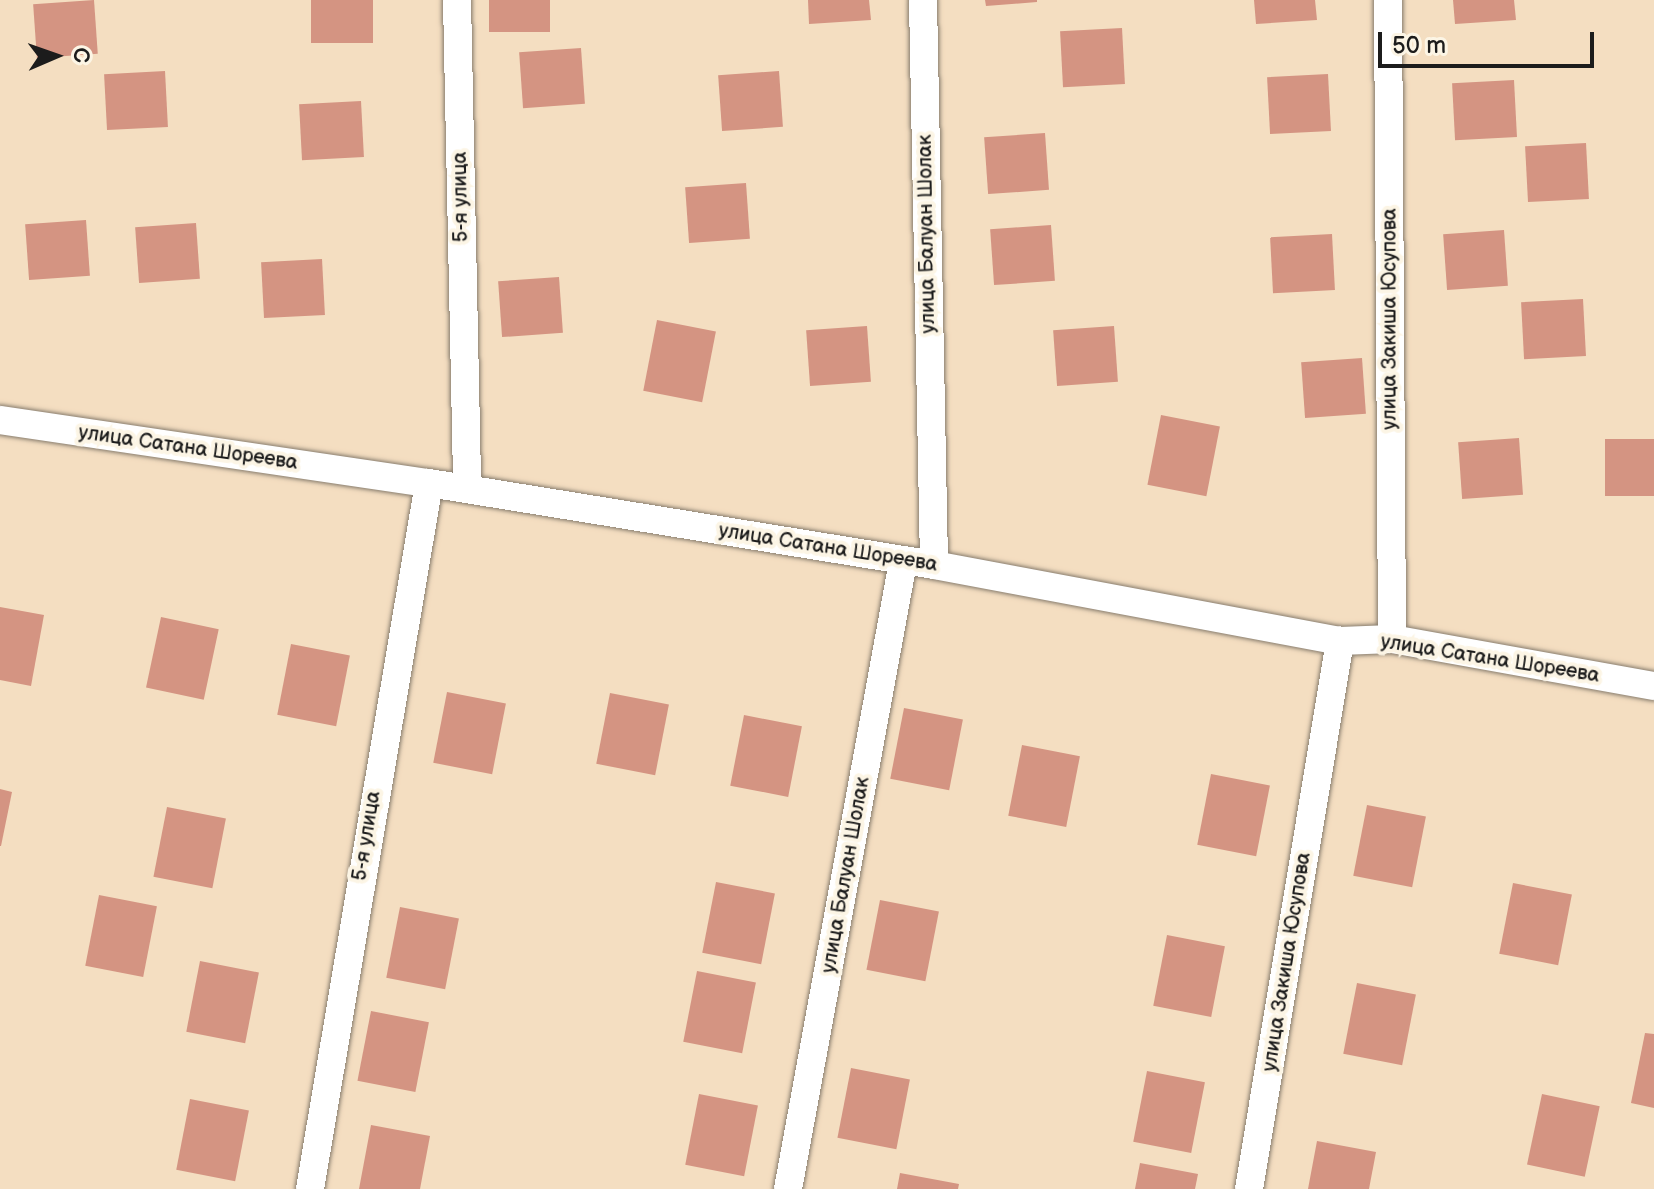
<!DOCTYPE html>
<html>
<head>
<meta charset="utf-8">
<style>
	body { margin:0 }
	#map { position:relative; width:1654px; height:1189px; overflow:hidden; background:#f4dec1; font-family:"Balsamiq Sans",sans-serif }
	div>[style] { position:absolute }
	[style*='--x'] { left:calc(var(--x)*1px); top:calc(var(--y)*1px); width:calc(var(--w)*1px); rotate:calc(var(--a)*1deg) }
	.building>* { inset:0; background:#d49482; transform-origin:0 0 }
	.roads { filter:drop-shadow(0 0 2px #887d6e) drop-shadow(0 0 2px #887d6e) }
	.minor>* { height:28px; margin:-14px; padding:0 14px; transform-origin:14px; border-radius:14px; background:#fff }
	span { translate:-50% -50%; white-space:nowrap; text-align:center; line-height:1.15; -webkit-text-stroke:8px #fcf5e5; paint-order:stroke }
	.street-label { font-size:20px; color:#1c1c1c }
	.north { position:absolute; left:16px; top:16px; width:80px; height:80px; -webkit-text-stroke:6px #fcf5e5; paint-order:stroke; rotate:88deg; font-size:22px; font-weight:700; line-height:32px; text-align:center; color:#1c1c1c }
	.north::after { content:''; display:block; margin:auto; width:28px; height:36px; background:#1c1c1c; clip-path:polygon(50% 0,100% 100%,50% 72%,0 100%) }
	.scale { position:absolute; left:1378px; top:32px; width:216px; height:36px; box-sizing:border-box; border:4px solid #1c1c1c; border-top:0; padding-left:10px; font-size:24px; line-height:28px; white-space:nowrap; color:#1c1c1c; -webkit-text-stroke:6px #fcf5e5; paint-order:stroke }
</style>
</head>
<body>
<div id="map">
	<div class="building">
		<i style="left:94px;top:0;width:54px;height:61px;rotate:86deg"></i>
		<i style="left:311px;top:0;width:62px;height:43px"></i>
		<i style="left:489px;top:0;width:61px;height:32px"></i>
		<i style="clip-path:polygon(808px 0,869px 0,871px 20px,809px 24px)"></i>
		<i style="clip-path:polygon(985px 0,1037px 0,1037px 2px,986px 6px)"></i>
		<i style="clip-path:polygon(1254px 0,1315px 0,1317px 20px,1256px 24px)"></i>
		<i style="clip-path:polygon(1453px 0,1514px 0,1516px 20px,1455px 24px)"></i>
		<i style="left:1122px;top:28px;width:56px;height:62px;rotate:87deg"></i>
		<i style="left:581px;top:48px;width:56px;height:62px;rotate:86deg"></i>
		<i style="left:165px;top:71px;width:56px;height:61px;rotate:87deg"></i>
		<i style="left:779px;top:71px;width:56px;height:61px;rotate:86deg"></i>
		<i style="left:1328px;top:74px;width:57px;height:61px;rotate:87deg"></i>
		<i style="left:1514px;top:80px;width:57px;height:62px;rotate:87deg"></i>
		<i style="left:361px;top:101px;width:56px;height:62px;rotate:87deg"></i>
		<i style="left:1045px;top:133px;width:57px;height:61px;rotate:86deg"></i>
		<i style="left:1586px;top:143px;width:56px;height:61px;rotate:87deg"></i>
		<i style="left:746px;top:183px;width:56px;height:61px;rotate:86deg"></i>
		<i style="left:86px;top:220px;width:56px;height:61px;rotate:86deg"></i>
		<i style="left:196px;top:223px;width:56px;height:61px;rotate:86deg"></i>
		<i style="left:1051px;top:225px;width:56px;height:61px;rotate:86deg"></i>
		<i style="left:1504px;top:230px;width:56px;height:61px;rotate:86deg"></i>
		<i style="left:1332px;top:234px;width:56px;height:62px;rotate:87deg"></i>
		<i style="left:322px;top:259px;width:56px;height:61px;rotate:87deg"></i>
		<i style="left:559px;top:277px;width:56px;height:61px;rotate:86deg"></i>
		<i style="left:1583px;top:299px;width:57px;height:62px;rotate:87deg"></i>
		<i style="left:657px;top:320px;width:60px;height:72px;rotate:11deg"></i>
		<i style="left:867px;top:326px;width:56px;height:61px;rotate:86deg"></i>
		<i style="left:1114px;top:326px;width:56px;height:61px;rotate:86deg"></i>
		<i style="left:1362px;top:358px;width:56px;height:61px;rotate:86deg"></i>
		<i style="left:1161px;top:415px;width:60px;height:71px;rotate:11deg"></i>
		<i style="left:1519px;top:438px;width:57px;height:61px;rotate:86deg"></i>
		<i style="left:1654px;top:439px;width:57px;height:49px;rotate:90deg"></i>
		<i style="clip-path:polygon(0 607px,44px 615px,31px 686px,0 680px)"></i>
		<i style="left:161px;top:617px;width:59px;height:72px;rotate:12deg"></i>
		<i style="left:291px;top:644px;width:60px;height:72px;rotate:11deg"></i>
		<i style="left:447px;top:692px;width:60px;height:72px;rotate:11deg"></i>
		<i style="left:610px;top:693px;width:60px;height:72px;rotate:11deg"></i>
		<i style="left:904px;top:708px;width:60px;height:72px;rotate:11deg"></i>
		<i style="left:744px;top:715px;width:59px;height:72px;rotate:11deg"></i>
		<i style="left:1022px;top:745px;width:59px;height:72px;rotate:11deg"></i>
		<i style="left:1211px;top:774px;width:60px;height:72px;rotate:11deg"></i>
		<i style="clip-path:polygon(0 789px,12px 792px,1px 846px,0 846px)"></i>
		<i style="left:1367px;top:805px;width:60px;height:72px;rotate:11deg"></i>
		<i style="left:167px;top:807px;width:60px;height:71px;rotate:11deg"></i>
		<i style="left:716px;top:882px;width:60px;height:72px;rotate:11deg"></i>
		<i style="left:1513px;top:883px;width:60px;height:72px;rotate:11deg"></i>
		<i style="left:99px;top:895px;width:59px;height:72px;rotate:11deg"></i>
		<i style="left:880px;top:900px;width:60px;height:71px;rotate:11deg"></i>
		<i style="left:400px;top:907px;width:60px;height:72px;rotate:11deg"></i>
		<i style="left:1167px;top:935px;width:59px;height:72px;rotate:11deg"></i>
		<i style="left:200px;top:961px;width:60px;height:72px;rotate:11deg"></i>
		<i style="left:697px;top:971px;width:60px;height:72px;rotate:11deg"></i>
		<i style="left:1357px;top:983px;width:60px;height:72px;rotate:11deg"></i>
		<i style="left:371px;top:1011px;width:59px;height:71px;rotate:11deg"></i>
		<i style="clip-path:polygon(1645px 1033px,1654px 1034px,1654px 1108px,1631px 1103px)"></i>
		<i style="left:851px;top:1068px;width:60px;height:71px;rotate:11deg"></i>
		<i style="left:1147px;top:1071px;width:59px;height:72px;rotate:11deg"></i>
		<i style="left:699px;top:1094px;width:60px;height:72px;rotate:11deg"></i>
		<i style="left:1542px;top:1094px;width:59px;height:72px;rotate:12deg"></i>
		<i style="left:190px;top:1099px;width:60px;height:72px;rotate:11deg"></i>
		<i style="clip-path:polygon(371px 1125px,430px 1136px,420px 1189px,359px 1189px)"></i>
		<i style="clip-path:polygon(1317px 1141px,1376px 1152px,1369px 1189px,1308px 1189px)"></i>
		<i style="clip-path:polygon(1140px 1163px,1198px 1174px,1195px 1189px,1135px 1189px)"></i>
		<i style="clip-path:polygon(900px 1173px,959px 1184px,958px 1189px,897px 1189px)"></i>
	</div>
	<div class="roads">
		<div class="minor">
			<i style="--x:457;--y:0;--w:489;--a:88.8"></i>
			<i style="--x:923;--y:0;--w:565;--a:88.88"></i>
			<i style="--x:1388;--y:0;--w:639;--a:89.64"></i>
			<i style="--x:0;--y:420;--w:434;--a:8.4"></i>
			<i style="--x:429;--y:483;--w:512;--a:9.22"></i>
			<i style="--x:934;--y:565;--w:413;--a:10.6"></i>
			<i style="--x:1340;--y:641;--w:52;--a:-2.2"></i>
			<i style="--x:1392;--y:639;--w:266;--a:10.2"></i>
			<i style="--x:310;--y:1189;--w:716;--a:-80.43"></i>
			<i style="--x:788;--y:1189;--w:637;--a:-79.61"></i>
			<i style="--x:1249;--y:1189;--w:556;--a:-80.57"></i>
		</div>
	</div>
	<div class="street-label">
		<span style="left:461px;top:197px;rotate:-91deg">5-я улица</span>
		<span style="left:927px;top:234px;rotate:-91deg">улица Балуан Шолак</span>
		<span style="left:1390px;top:319px;rotate:-90deg">улица Закиша Юсупова</span>
		<span style="left:188px;top:448px;rotate:8deg">улица Сатана Шореева</span>
		<span style="left:828px;top:548px;rotate:9deg">улица Сатана Шореева</span>
		<span style="left:1490px;top:659px;rotate:9deg">улица Сатана Шореева</span>
		<span style="left:367px;top:836px;rotate:-81deg">5-я улица</span>
		<span style="left:846px;top:875px;rotate:-80deg">улица Балуан Шолак</span>
		<span style="left:1287px;top:962px;rotate:-81deg">улица Закиша Юсупова</span>
	</div>
	<div class="north">С</div>
	<div class="scale">50 m</div>
</div>
</body>
</html>
